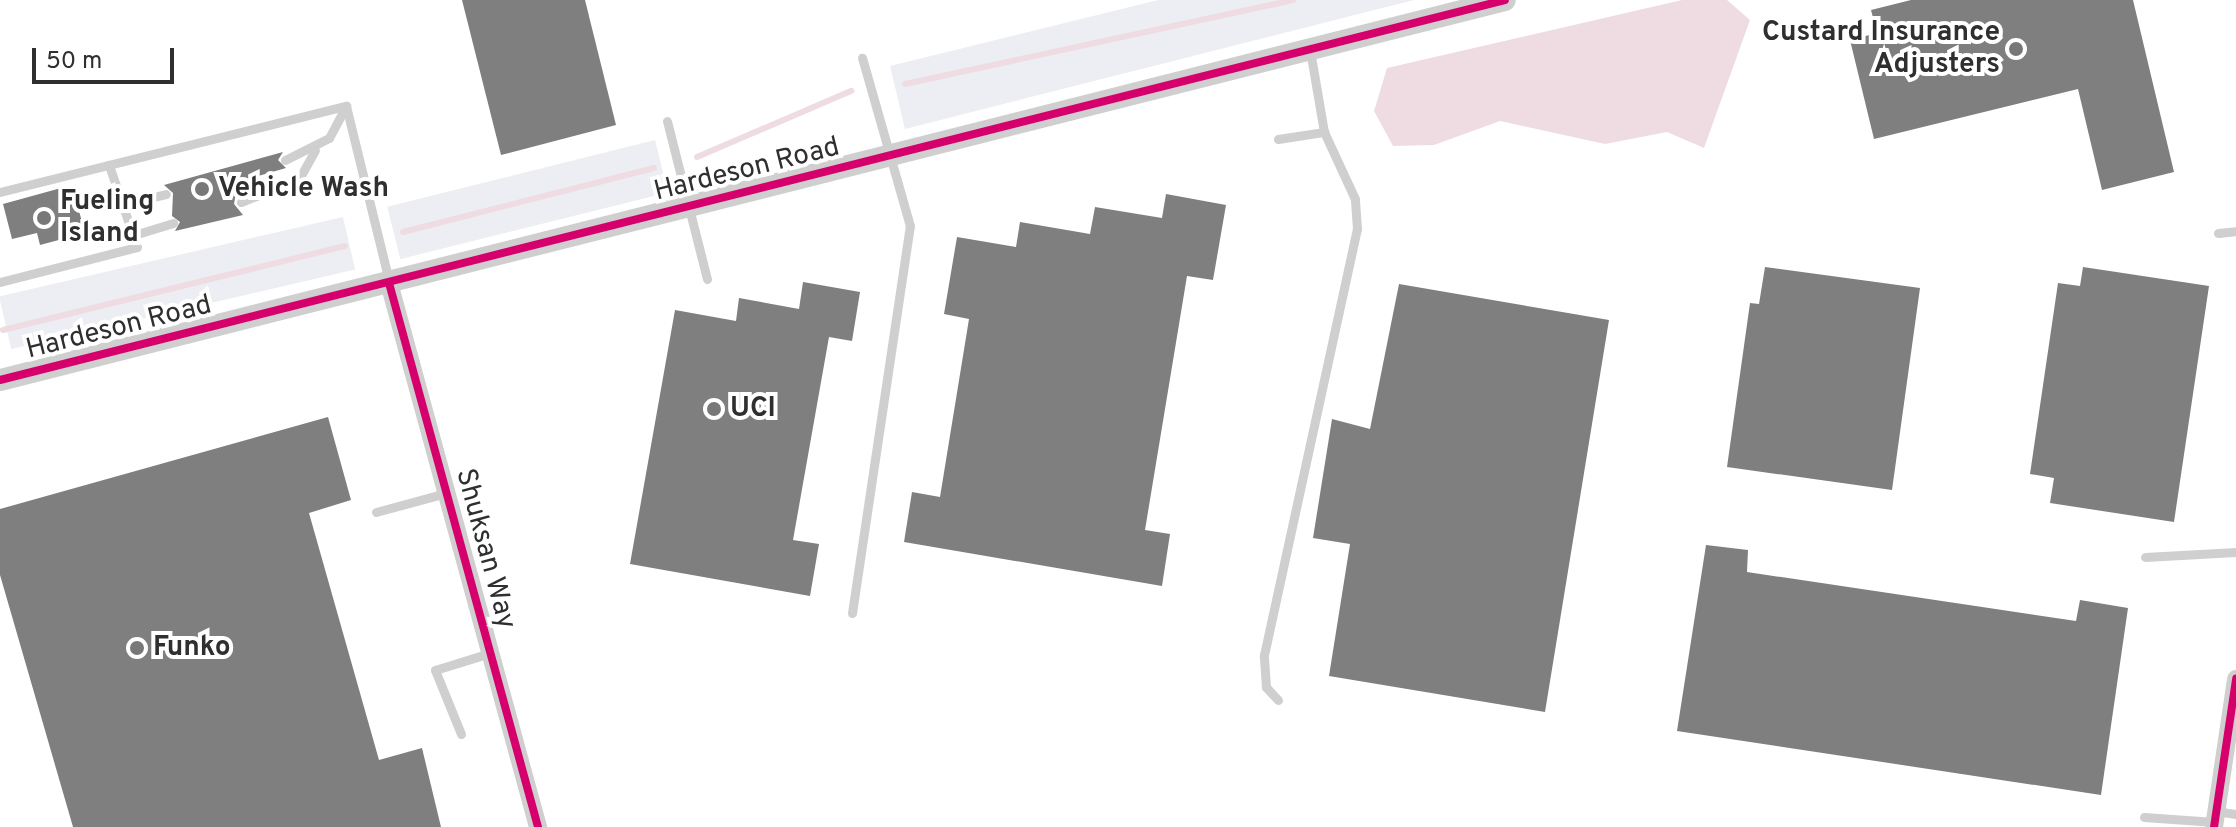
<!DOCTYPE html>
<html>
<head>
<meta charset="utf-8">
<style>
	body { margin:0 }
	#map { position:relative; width:2236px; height:827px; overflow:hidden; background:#fff; font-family:Overpass,sans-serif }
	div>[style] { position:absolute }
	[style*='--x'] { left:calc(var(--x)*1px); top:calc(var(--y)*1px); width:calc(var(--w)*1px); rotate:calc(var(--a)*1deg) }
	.green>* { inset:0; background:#edeef3; transform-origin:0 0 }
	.water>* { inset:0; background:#efdce2 }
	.stream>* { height:6px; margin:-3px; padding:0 3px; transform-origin:3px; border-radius:3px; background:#efdce2 }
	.building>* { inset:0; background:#7f7f7f }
	.service>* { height:9px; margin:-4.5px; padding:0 4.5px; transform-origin:4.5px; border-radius:4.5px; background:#cfcfcf }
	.minor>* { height:18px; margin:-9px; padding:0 9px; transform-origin:9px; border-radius:9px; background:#cfcfcf }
	.tertiary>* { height:22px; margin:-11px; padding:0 11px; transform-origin:11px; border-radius:11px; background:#cfcfcf }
	.cycleway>* { height:8px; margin:-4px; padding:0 4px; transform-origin:4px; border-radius:4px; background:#d6006c }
	.dots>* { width:22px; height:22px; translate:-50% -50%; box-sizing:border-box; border:4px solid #fff; border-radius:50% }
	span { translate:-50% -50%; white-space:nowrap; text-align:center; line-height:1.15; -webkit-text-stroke:8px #fff; paint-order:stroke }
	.poi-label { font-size:28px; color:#2f2f2f; font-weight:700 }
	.right { translate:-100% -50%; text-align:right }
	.left { translate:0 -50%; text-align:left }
	.street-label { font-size:28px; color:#2f2f2f }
	.scale { position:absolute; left:32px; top:48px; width:142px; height:36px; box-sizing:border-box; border:4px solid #2f2f2f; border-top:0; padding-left:10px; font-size:24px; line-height:28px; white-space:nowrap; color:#2f2f2f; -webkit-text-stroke:6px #fff; paint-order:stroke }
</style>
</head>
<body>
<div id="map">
	<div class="green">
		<i style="clip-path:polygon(1158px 0,1414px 0,905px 129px,890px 66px)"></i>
		<i style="left:655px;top:140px;width:54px;height:276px;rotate:76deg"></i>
		<i style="left:343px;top:217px;width:54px;height:353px;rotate:77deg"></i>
	</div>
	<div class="water">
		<i style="clip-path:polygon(1682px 0,1727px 0,1750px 20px,1704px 148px,1667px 132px,1605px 144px,1500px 121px,1434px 145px,1393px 146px,1374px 111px,1387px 68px)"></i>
	</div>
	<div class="stream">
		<i style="--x:905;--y:84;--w:397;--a:-12.2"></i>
		<i style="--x:697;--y:157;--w:168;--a:-23.2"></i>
		<i style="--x:403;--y:232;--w:259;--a:-14.3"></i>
		<i style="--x:3;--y:330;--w:352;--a:-13.8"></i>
	</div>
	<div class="building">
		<i style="clip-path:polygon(462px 0,585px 0,616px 125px,501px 155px)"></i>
		<i style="clip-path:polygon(1911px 0,2133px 0,2174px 172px,2102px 190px,2078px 89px,1874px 139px,1850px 40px,1877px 33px,1871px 10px)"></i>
		<i style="clip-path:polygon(283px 152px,278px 160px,286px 168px,238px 182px,234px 204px,243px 215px,175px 231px,180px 222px,172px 216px,173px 193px,164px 185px)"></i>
		<i style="clip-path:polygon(72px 185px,85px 233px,40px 245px,37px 233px,12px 239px,3px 204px)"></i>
		<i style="clip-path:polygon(1166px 194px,1226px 205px,1213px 280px,1187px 276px,1145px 530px,1170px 534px,1162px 586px,904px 542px,912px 492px,940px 497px,969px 319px,944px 314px,957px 237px,1016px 247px,1020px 222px,1090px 234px,1095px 207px,1162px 218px)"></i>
		<i style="clip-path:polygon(1765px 267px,1920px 288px,1892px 490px,1727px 467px,1750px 303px,1759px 304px)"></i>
		<i style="clip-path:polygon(2083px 267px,2209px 286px,2174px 522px,2050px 503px,2054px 478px,2030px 474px,2058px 283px,2080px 286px)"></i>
		<i style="clip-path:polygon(803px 282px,860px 292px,852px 341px,829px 337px,793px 540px,819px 544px,810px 596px,630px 564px,675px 310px,736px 321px,739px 298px,799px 309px)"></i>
		<i style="clip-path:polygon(1399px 284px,1609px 320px,1545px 712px,1329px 676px,1350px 544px,1313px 538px,1332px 419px,1370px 429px)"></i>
		<i style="clip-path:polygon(328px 417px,351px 500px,309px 513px,379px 760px,422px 748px,441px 827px,73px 827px,0 575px,0 509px)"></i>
		<i style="clip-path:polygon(1706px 545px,1748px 550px,1747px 572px,2076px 621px,2080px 600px,2128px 608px,2101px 795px,1677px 731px)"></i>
	</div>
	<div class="service">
		<i style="--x:346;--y:106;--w:180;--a:76.2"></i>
		<i style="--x:667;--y:121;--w:163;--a:75.8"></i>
		<i style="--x:1278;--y:139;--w:47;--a:-8.7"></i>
		<i style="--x:285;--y:160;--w:49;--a:-26.6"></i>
		<i style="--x:329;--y:138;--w:36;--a:-62"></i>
		<i style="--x:0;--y:192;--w:357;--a:-14"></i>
		<i style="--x:241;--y:202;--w:62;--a:-21.6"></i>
		<i style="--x:299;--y:179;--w:33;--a:-61"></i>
		<i style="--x:123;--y:204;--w:44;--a:-13.1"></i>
		<i style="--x:2218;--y:233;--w:18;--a:-6"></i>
		<i style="--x:134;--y:235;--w:41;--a:-17.1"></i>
		<i style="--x:0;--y:282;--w:141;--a:-14.3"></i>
		<i style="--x:137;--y:247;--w:87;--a:-108.9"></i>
		<i style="--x:376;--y:512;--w:73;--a:-15.2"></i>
		<i style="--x:2145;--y:557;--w:91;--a:-3.1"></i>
		<i style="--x:852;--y:613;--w:391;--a:-81.5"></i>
		<i style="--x:910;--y:226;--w:175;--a:-105.9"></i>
		<i style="--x:1278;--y:700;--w:18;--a:-133"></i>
		<i style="--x:1266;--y:687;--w:32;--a:-94"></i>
		<i style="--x:1264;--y:655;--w:436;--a:-77.7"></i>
		<i style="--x:1357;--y:229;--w:30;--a:-94"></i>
		<i style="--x:1355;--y:199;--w:74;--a:-114.8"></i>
		<i style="--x:1324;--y:132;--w:83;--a:-99.7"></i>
		<i style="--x:461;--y:734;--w:69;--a:-112.1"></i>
		<i style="--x:435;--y:670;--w:58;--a:-17.2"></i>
		<i style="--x:2216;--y:811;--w:20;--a:9"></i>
		<i style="--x:2144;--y:817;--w:71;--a:4"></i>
	</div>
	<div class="minor">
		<i style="--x:389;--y:283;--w:564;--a:74.68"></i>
		<i style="--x:2214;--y:827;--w:150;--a:-81.5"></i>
	</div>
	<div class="tertiary">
		<i style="--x:0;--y:380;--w:1552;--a:-14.17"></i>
	</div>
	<div class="cycleway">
		<i style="--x:389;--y:283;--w:564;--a:74.68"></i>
		<i style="--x:0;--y:380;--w:1552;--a:-14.17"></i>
		<i style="--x:2214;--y:827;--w:150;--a:-81.5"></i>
	</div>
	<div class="dots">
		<i style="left:2016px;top:49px;background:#787878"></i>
		<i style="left:202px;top:189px;background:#787878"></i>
		<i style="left:44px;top:218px;background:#787878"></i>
		<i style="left:714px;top:409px;background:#787878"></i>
		<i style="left:137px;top:648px;background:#787878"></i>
	</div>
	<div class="poi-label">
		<span class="right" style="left:2000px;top:49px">Custard Insurance<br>Adjusters</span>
		<span class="left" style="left:218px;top:189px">Vehicle Wash</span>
		<span class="left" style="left:60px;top:218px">Fueling<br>Island</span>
		<span class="left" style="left:730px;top:409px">UCI</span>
		<span class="left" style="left:153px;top:648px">Funko</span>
	</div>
	<div class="street-label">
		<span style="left:747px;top:170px;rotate:-14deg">Hardeson Road</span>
		<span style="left:119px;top:328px;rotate:-14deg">Hardeson Road</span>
		<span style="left:485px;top:549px;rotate:75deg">Shuksan Way</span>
	</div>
	<div class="scale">50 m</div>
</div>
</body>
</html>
